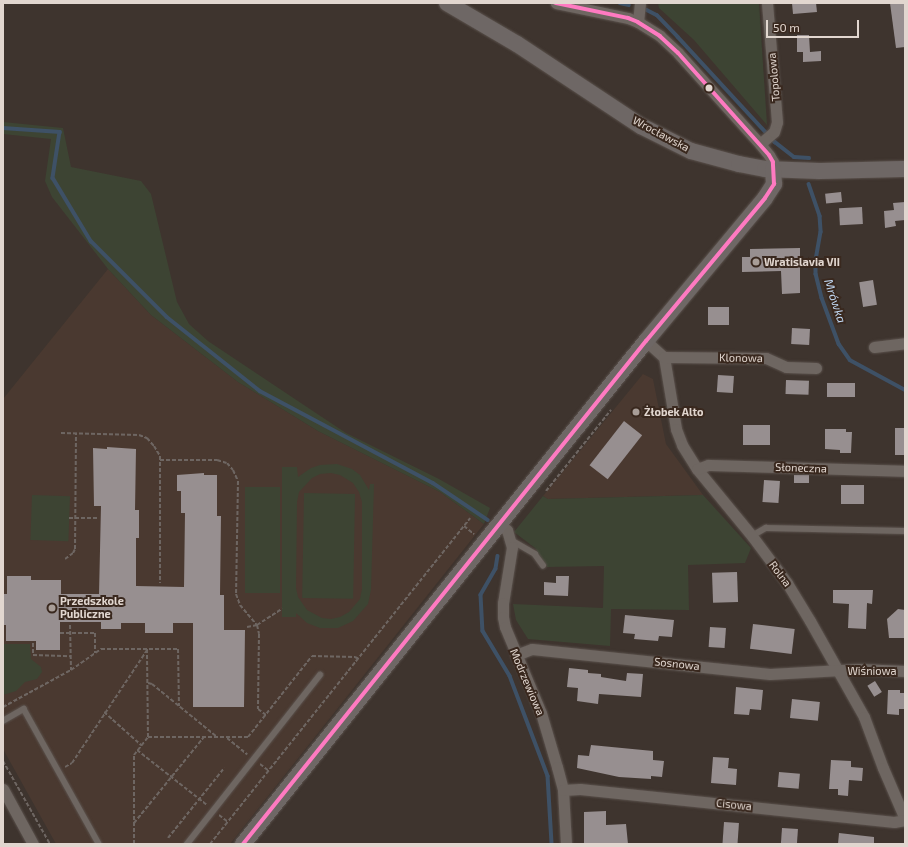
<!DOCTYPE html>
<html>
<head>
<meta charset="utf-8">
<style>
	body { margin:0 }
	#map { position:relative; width:908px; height:847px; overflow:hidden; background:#3e342e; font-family:"Exo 2",sans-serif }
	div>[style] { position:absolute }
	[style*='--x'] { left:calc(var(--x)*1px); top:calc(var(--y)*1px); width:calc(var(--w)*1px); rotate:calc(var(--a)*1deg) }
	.education>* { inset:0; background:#4a3930 }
	.green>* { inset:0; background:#3d4433; transform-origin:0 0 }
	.stream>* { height:3.5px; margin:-1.75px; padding:0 1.75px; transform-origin:1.75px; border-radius:1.75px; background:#3e5166 }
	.building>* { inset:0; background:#978f90; transform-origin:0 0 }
	.path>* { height:2px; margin-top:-1px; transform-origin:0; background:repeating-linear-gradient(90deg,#6e6662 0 4px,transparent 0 6px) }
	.roads { filter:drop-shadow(0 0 1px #5a514c) drop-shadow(0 0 1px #5a514c) }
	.lane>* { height:5.5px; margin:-2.75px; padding:0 2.75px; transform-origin:2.75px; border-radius:2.75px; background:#6e6661 }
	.street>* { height:11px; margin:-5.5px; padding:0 5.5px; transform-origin:5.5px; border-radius:5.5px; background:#6e6661 }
	.secondary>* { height:16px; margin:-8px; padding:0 8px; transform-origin:8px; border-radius:8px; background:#6e6765 }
	.bus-1>* { height:4px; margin:-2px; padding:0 2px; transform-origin:2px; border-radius:2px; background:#fe7ac1 }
	.dots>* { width:11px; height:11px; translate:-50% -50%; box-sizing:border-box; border:2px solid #39281e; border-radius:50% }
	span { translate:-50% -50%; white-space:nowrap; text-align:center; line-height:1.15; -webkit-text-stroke:4px #39281e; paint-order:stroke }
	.street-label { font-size:11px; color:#e1d6cf }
	.poi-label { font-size:11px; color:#e1d6cf; font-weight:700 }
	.left { translate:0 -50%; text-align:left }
	.water-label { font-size:12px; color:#c3dbf7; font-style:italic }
	.frame { position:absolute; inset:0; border:4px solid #e1d6cf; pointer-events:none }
	.scale { position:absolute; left:766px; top:20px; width:93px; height:18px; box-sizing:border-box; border:2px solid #e1d6cf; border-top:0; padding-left:5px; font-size:12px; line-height:14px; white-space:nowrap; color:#e1d6cf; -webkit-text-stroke:3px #39281e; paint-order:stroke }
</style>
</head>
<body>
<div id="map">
	<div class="education">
		<i style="clip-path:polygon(108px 269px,151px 315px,238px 382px,318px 431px,440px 492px,484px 524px,230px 844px,56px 844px,3px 749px,3px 399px)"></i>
		<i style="clip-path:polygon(643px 374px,653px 379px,666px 444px,703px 495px,548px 499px,543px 496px)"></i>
	</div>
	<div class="green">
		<i style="clip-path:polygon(658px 3px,759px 3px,767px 125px,694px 40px,659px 8px)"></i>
		<i style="clip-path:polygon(3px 122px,63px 128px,71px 167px,141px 181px,151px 194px,177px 302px,189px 324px,208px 341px,346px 433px,439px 479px,490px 508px,484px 524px,440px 492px,318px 431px,238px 382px,151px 315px,108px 269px,52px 197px,45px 181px,51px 139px,3px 134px)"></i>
		<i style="clip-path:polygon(evenodd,337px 464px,352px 469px,360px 475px,369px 490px,370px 484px,374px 484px,371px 590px,368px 604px,353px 621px,338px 628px,320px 628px,307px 623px,296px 613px,296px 617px,282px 617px,282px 467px,297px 467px,298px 477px,311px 468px,320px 465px,337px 464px,331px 473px,340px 475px,353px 483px,359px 492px,362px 502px,362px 589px,360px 599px,349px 612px,340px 617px,331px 619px,322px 618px,307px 610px,298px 597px,296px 588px,297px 502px,299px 492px,312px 478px,320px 474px,331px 473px)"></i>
		<i style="left:245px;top:487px;width:35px;height:106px"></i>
		<i style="left:304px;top:493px;width:51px;height:105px;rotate:1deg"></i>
		<i style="left:32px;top:495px;width:38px;height:45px;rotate:2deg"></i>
		<i style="clip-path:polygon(703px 495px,751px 548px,745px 563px,688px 565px,689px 610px,611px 609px,610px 646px,528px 639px,516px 620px,513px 604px,603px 608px,604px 566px,547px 567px,535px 548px,514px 532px,543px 496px,548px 499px)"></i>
		<i style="clip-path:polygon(3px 644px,30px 644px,31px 659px,41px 667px,42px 672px,37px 679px,25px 682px,16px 691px,3px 695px)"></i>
	</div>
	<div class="stream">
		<i style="--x:620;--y:3;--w:9;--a:13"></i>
		<i style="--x:647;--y:10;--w:11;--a:27"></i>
		<i style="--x:657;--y:15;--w:30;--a:46"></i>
		<i style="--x:678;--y:37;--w:143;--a:47.3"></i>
		<i style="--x:775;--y:142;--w:24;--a:38"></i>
		<i style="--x:794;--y:157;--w:15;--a:4"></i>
		<i style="--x:3;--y:128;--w:57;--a:4"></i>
		<i style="--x:60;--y:132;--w:47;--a:98.7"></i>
		<i style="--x:53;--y:178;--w:74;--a:58.9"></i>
		<i style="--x:91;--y:241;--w:107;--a:45"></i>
		<i style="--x:167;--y:317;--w:119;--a:38.5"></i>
		<i style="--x:260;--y:391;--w:196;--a:28"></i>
		<i style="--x:433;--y:483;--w:66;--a:33.9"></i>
		<i style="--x:809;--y:184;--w:34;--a:71"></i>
		<i style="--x:820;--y:216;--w:16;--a:86"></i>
		<i style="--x:821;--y:232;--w:28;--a:100"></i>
		<i style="--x:816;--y:260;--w:14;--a:90"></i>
		<i style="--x:816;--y:274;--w:25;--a:76"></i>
		<i style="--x:822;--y:298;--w:49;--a:69.7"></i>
		<i style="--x:839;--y:344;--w:19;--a:55"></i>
		<i style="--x:850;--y:360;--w:63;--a:28.6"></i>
		<i style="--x:498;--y:556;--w:13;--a:99"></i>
		<i style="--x:496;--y:569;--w:30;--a:120"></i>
		<i style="--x:481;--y:595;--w:36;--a:87"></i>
		<i style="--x:483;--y:631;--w:52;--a:59"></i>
		<i style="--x:510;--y:676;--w:107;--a:69.2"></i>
		<i style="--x:548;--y:776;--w:68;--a:86.6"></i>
	</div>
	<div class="building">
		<i style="clip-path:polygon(792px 3px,816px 3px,817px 12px,793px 14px)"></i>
		<i style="clip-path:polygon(890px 3px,905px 3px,905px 47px,896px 48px)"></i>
		<i style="clip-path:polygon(797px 35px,809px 35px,810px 52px,821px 51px,821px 61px,803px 62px,803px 52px,797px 52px)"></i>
		<i style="left:841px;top:192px;width:10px;height:16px;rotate:84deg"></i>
		<i style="clip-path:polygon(905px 202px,905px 220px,895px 221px,896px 226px,885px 228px,884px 211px,894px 210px,893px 203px)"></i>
		<i style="left:862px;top:207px;width:17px;height:23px;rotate:87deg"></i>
		<i style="clip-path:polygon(800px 248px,800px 293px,782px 294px,781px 271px,742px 272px,742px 257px,750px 257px,750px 249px)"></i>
		<i style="left:873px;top:280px;width:25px;height:14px;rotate:81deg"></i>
		<i style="left:708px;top:307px;width:21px;height:18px"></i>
		<i style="left:792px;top:328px;width:18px;height:16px;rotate:3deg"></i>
		<i style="left:718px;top:375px;width:16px;height:17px;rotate:4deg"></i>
		<i style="left:786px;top:380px;width:23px;height:14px;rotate:2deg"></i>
		<i style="left:827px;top:383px;width:28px;height:14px"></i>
		<i style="left:624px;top:421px;width:23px;height:56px;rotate:38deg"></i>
		<i style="left:743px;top:425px;width:27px;height:20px"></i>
		<i style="left:895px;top:428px;width:10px;height:27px"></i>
		<i style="clip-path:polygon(825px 429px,846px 429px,846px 432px,852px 432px,851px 453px,840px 453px,840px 450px,825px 449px)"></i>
		<i style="clip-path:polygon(107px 447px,136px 449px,135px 510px,139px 510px,139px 538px,136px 538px,136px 586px,184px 587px,185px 513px,181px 513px,181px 491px,177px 491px,177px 475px,204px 473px,204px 475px,217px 475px,217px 516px,221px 516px,220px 595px,224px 595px,224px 630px,245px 630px,244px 707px,193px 707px,193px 623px,173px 623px,173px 633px,145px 633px,145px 623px,121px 623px,121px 629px,101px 629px,101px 622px,60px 622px,60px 650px,36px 650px,36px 641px,6px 641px,6px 625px,3px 625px,3px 594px,7px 594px,7px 576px,31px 576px,31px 580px,61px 580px,61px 594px,99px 594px,101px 506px,94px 506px,93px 448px,107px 449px)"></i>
		<i style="left:794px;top:475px;width:15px;height:8px"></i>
		<i style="left:764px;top:480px;width:16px;height:22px;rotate:4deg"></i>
		<i style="left:841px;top:485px;width:23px;height:19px"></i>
		<i style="left:737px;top:572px;width:30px;height:25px;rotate:88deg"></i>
		<i style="clip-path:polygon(556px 576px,569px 576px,568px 596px,544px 595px,544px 582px,556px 583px)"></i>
		<i style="clip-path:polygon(833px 590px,873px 590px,872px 604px,867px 603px,866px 629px,848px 628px,849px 604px,833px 603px)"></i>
		<i style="clip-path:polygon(898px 609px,905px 610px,905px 638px,889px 638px,887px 619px)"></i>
		<i style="clip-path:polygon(625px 615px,674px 620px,672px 637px,659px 636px,658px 641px,634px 639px,635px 634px,623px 633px)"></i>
		<i style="left:753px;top:624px;width:42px;height:25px;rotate:7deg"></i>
		<i style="left:710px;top:627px;width:16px;height:20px;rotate:4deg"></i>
		<i style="clip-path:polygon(569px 668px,588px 670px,588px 673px,601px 674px,601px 677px,626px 681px,627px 673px,643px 674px,641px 697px,599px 694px,598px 704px,577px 701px,578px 688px,567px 687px)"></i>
		<i style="left:875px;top:681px;width:13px;height:9px;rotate:58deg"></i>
		<i style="clip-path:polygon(736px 687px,763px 690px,761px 710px,750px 709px,749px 715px,734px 714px)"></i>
		<i style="clip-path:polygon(888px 690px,900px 690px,900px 693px,905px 693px,905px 709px,899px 709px,899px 715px,887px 714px)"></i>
		<i style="left:792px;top:699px;width:28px;height:19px;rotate:6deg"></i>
		<i style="clip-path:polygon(591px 745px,653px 751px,653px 760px,664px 761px,662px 777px,651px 776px,651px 779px,619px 777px,577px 768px,578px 755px,589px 756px)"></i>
		<i style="clip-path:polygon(713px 757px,729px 758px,728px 768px,737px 769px,736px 785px,711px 783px)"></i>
		<i style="clip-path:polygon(831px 760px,851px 761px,851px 767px,863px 768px,862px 781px,849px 780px,848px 796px,838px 795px,838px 789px,829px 789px)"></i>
		<i style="left:779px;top:772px;width:21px;height:15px;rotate:5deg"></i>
		<i style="clip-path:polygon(606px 811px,606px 825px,626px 824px,628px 844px,584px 844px,584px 812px)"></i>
		<i style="left:724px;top:822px;width:15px;height:22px;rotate:4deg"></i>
		<i style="left:782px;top:828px;width:16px;height:16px;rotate:4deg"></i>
		<i style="clip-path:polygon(839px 833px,874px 837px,874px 844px,838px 844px)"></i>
	</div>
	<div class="path">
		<i style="--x:61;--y:433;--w:78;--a:1.5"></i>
		<i style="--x:139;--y:435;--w:9;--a:21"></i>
		<i style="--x:147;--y:438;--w:11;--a:49"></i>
		<i style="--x:154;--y:446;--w:12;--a:59"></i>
		<i style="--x:160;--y:456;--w:127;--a:90"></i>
		<i style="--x:160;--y:460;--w:57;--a:0"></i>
		<i style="--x:217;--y:460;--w:10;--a:17"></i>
		<i style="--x:227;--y:463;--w:9;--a:49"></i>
		<i style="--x:233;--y:470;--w:12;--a:66"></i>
		<i style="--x:238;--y:481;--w:113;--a:91"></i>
		<i style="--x:236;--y:594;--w:12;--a:70"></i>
		<i style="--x:240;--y:605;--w:26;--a:50"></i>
		<i style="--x:257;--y:625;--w:9;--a:77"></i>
		<i style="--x:259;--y:634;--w:75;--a:90.8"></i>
		<i style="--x:258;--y:709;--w:10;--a:37"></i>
		<i style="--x:546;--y:491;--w:104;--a:-51.3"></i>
		<i style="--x:69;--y:518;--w:29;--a:0"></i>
		<i style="--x:464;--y:526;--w:13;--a:39"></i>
		<i style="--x:65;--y:559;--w:10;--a:-37"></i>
		<i style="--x:73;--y:553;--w:4;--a:-63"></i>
		<i style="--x:75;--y:549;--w:115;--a:-89.5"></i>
		<i style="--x:70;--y:625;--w:45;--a:88.7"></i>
		<i style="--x:247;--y:627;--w:10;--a:-11"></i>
		<i style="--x:257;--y:625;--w:30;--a:-33"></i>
		<i style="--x:60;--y:633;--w:35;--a:0"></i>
		<i style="--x:95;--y:633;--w:20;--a:90"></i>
		<i style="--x:33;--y:643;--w:12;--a:90"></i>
		<i style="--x:33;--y:655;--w:38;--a:2"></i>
		<i style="--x:148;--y:683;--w:4;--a:14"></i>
		<i style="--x:152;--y:684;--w:84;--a:39.2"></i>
		<i style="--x:3;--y:707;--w:77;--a:-28.6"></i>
		<i style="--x:71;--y:670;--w:37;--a:-35"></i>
		<i style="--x:101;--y:649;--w:77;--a:0"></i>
		<i style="--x:178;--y:649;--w:57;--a:89"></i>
		<i style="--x:104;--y:712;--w:50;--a:41.7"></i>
		<i style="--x:148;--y:737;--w:100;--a:0"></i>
		<i style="--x:248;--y:737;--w:103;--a:-51.7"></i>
		<i style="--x:312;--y:656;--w:43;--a:1.3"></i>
		<i style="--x:355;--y:657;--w:4;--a:27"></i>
		<i style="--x:227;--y:738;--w:26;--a:39"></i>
		<i style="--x:137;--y:750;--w:89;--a:38.2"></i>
		<i style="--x:3;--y:761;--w:95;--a:60.5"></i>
		<i style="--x:260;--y:764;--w:11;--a:38"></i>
		<i style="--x:65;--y:767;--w:8;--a:-30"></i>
		<i style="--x:72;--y:763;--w:136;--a:-56.4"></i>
		<i style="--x:219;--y:815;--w:11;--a:38"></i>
		<i style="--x:134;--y:823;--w:111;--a:-50.9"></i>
		<i style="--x:168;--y:838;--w:90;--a:-51.3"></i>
		<i style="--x:134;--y:844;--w:89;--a:-90"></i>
		<i style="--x:134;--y:755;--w:23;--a:-52"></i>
		<i style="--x:148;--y:737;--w:88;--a:-90.7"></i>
		<i style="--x:210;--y:844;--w:417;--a:-51.4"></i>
	</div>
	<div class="roads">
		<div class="lane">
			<i style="--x:752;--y:536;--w:16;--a:-30"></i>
			<i style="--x:766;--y:528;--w:139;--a:1.2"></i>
			<i style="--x:511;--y:540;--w:28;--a:30"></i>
			<i style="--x:535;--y:554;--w:14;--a:54"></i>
			<i style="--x:3;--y:721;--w:24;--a:-30"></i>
			<i style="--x:24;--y:709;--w:154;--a:60.9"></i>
			<i style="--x:187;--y:844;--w:215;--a:-51.8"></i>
		</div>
		<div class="street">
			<i style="--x:556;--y:3;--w:74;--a:11.8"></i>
			<i style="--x:628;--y:18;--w:11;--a:22"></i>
			<i style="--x:638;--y:22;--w:26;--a:32"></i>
			<i style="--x:660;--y:36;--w:25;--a:43"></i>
			<i style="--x:678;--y:53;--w:122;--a:48"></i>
			<i style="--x:760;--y:144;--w:14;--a:51"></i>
			<i style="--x:769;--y:155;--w:8;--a:60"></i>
			<i style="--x:773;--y:162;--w:7;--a:90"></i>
			<i style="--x:638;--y:22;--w:19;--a:-84"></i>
			<i style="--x:760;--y:144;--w:18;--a:-41"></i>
			<i style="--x:774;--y:132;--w:10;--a:-73"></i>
			<i style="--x:777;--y:122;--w:119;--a:-94.8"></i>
			<i style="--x:646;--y:341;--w:24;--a:42"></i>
			<i style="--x:664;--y:357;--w:73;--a:80.5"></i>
			<i style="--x:676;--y:429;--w:17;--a:69"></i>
			<i style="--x:682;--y:445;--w:28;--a:58"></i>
			<i style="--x:697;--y:469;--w:87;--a:50.6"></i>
			<i style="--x:752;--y:536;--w:59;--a:53.3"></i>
			<i style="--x:787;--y:583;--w:44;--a:58.8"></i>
			<i style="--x:810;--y:621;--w:110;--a:60.6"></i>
			<i style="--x:864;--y:717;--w:54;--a:69.6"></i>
			<i style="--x:883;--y:768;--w:56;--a:66.7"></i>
			<i style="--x:874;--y:347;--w:31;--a:-7"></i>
			<i style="--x:664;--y:357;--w:102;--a:0.6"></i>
			<i style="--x:766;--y:358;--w:22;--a:24"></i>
			<i style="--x:786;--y:367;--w:30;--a:2"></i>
			<i style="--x:697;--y:469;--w:12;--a:-20"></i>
			<i style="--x:708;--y:465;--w:197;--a:1.7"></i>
			<i style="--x:499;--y:524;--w:10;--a:37"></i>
			<i style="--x:507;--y:530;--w:18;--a:74"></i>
			<i style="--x:512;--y:547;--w:57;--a:99.1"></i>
			<i style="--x:503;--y:603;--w:14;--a:90"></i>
			<i style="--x:503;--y:617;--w:10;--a:79"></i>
			<i style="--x:505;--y:627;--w:93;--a:67.3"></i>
			<i style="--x:541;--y:713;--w:56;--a:73.5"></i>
			<i style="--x:557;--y:767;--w:24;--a:75"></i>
			<i style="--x:563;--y:790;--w:54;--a:86.8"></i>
			<i style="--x:516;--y:655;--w:17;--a:-21"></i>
			<i style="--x:532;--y:649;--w:239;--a:6"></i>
			<i style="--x:770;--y:674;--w:89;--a:-3.2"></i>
			<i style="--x:859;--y:669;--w:46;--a:2.5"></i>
			<i style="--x:3;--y:789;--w:63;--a:61.4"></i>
			<i style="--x:563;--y:790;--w:17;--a:-3"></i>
			<i style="--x:580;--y:789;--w:316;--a:6"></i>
			<i style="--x:894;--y:822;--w:11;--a:-10"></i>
		</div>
		<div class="secondary">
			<i style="--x:447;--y:3;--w:81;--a:30.4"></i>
			<i style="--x:517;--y:44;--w:149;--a:33.5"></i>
			<i style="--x:641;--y:126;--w:56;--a:26.6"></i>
			<i style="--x:691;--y:151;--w:50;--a:15.2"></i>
			<i style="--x:739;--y:164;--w:26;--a:11"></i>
			<i style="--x:765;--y:169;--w:54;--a:2.1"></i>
			<i style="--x:819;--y:171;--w:86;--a:-1.3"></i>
			<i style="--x:243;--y:844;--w:645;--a:-51.3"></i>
			<i style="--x:646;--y:341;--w:186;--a:-50.2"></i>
			<i style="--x:765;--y:198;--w:17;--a:-57"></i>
			<i style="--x:774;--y:184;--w:15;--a:-94"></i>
		</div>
	</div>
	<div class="bus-1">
		<i style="--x:243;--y:844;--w:645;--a:-51.3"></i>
		<i style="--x:646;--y:341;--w:186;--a:-50.2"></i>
		<i style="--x:765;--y:198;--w:17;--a:-57"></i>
		<i style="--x:774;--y:184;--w:22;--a:-93"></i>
		<i style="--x:773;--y:162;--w:8;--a:-120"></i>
		<i style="--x:769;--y:155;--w:137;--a:-131.7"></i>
		<i style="--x:678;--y:53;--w:25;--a:-137"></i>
		<i style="--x:660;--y:36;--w:26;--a:-148"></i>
		<i style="--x:638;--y:22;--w:11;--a:-158"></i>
		<i style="--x:628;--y:18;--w:74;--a:-168.2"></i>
	</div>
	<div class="dots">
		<i style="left:709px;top:88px;background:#e1d6cf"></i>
		<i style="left:756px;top:262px;background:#a89d97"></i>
		<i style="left:636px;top:412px;background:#a89d97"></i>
		<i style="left:52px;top:608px;background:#a89d97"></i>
	</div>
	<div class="street-label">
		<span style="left:774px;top:77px;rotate:-95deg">Topolowa</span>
		<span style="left:661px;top:134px;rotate:28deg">Wrocławska</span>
		<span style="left:741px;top:358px;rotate:1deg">Klonowa</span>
		<span style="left:801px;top:468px;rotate:2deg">Słoneczna</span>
		<span style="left:780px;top:574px;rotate:53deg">Rolna</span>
		<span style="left:677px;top:664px;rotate:6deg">Sosnowa</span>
		<span style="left:872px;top:671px">Wiśniowa</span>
		<span style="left:527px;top:682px;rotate:67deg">Modrzewiowa</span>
		<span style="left:734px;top:805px;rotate:6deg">Cisowa</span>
	</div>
	<div class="poi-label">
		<span class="left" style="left:764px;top:262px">Wratislavia VII</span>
		<span class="left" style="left:644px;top:412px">Żłobek Alto</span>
		<span class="left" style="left:60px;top:608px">Przedszkole<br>Publiczne</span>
	</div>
	<div class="water-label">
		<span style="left:835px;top:301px;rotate:72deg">Mrówka</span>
	</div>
	<div class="frame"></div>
	<div class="scale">50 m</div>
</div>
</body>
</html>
